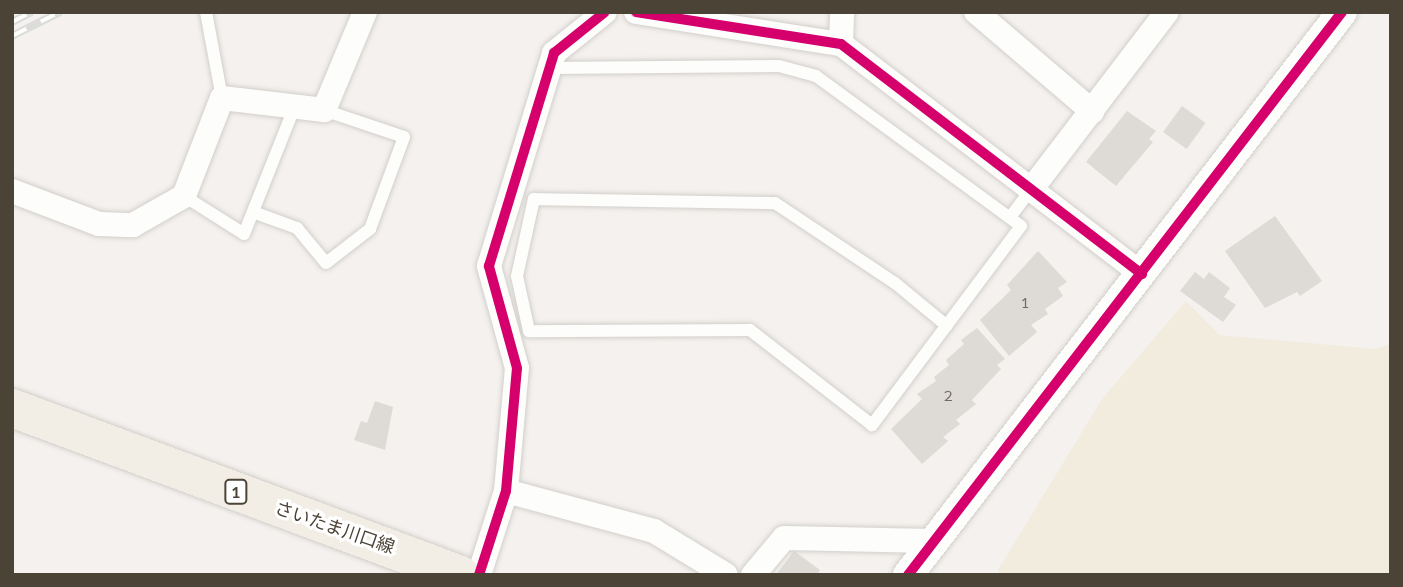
<!DOCTYPE html>
<html>
<head>
<meta charset="utf-8">
<style>
	body { margin:0 }
	#map { position:relative; width:1403px; height:587px; overflow:hidden; background:#f4f1ee; font-family:Lato,"Noto Sans JP",sans-serif }
	div>[style] { position:absolute }
	[style*='--x'] { left:calc(var(--x)*1px); top:calc(var(--y)*1px); width:calc(var(--w)*1px); rotate:calc(var(--a)*1deg) }
	.education>* { inset:0; background:#f2ecdf }
	.building>* { inset:0; background:#dedad6; transform-origin:0 0 }
	.roads { filter:drop-shadow(0 0 2px #d2cfcb) drop-shadow(0 0 2px #d2cfcb) }
	.service>* { height:12px; margin:-6px; padding:0 6px; transform-origin:6px; border-radius:6px; background:#fdfdfc }
	.minor>* { height:24px; margin:-12px; padding:0 12px; transform-origin:12px; border-radius:12px; background:#fdfdfc }
	.tertiary>* { height:30px; margin:-15px; padding:0 15px; transform-origin:15px; border-radius:15px; background:#fdfdfc }
	.primary>* { height:38px; margin:-19px; padding:0 19px; transform-origin:19px; border-radius:19px; background:#f2eee6 }
	.rail>* { height:8px; margin-top:-4px; transform-origin:0; background:repeating-linear-gradient(90deg,#fff 0 16px,#dbdbda 0 32px); box-sizing:border-box; border-block:2px solid #dbdbda }
	.cycleway>* { height:10px; margin:-5px; padding:0 5px; transform-origin:5px; border-radius:5px; background:#d6006c }
	span { translate:-50% -50%; white-space:nowrap; text-align:center; line-height:1.15; -webkit-text-stroke:6px #fff; paint-order:stroke }
	.number-label { font-size:14px; color:#716a60 }
	.number-label span { -webkit-text-stroke-width:0 }
	.shield-label span { padding:2px 5px; background:#fff; border:2px solid; border-radius:5px; -webkit-text-stroke-width:0 }
	.shield-label { font-size:16px; color:#4c4337; font-weight:700 }
	.street-label { font-size:18px; color:#4c4337 }
	.frame { position:absolute; inset:0; border:14px solid #4c4337; pointer-events:none }
</style>
</head>
<body>
<div id="map">
	<div class="education">
		<i style="clip-path:polygon(1186px 301px,1219px 335px,1375px 349px,1391px 344px,1391px 575px,999px 575px,998px 570px,1102px 399px)"></i>
	</div>
	<div class="building">
		<i style="left:1182px;top:106px;width:29px;height:32px;rotate:36deg"></i>
		<i style="clip-path:polygon(1127px 111px,1156px 131px,1149px 139px,1153px 142px,1116px 186px,1086px 162px)"></i>
		<i style="clip-path:polygon(1275px 216px,1322px 281px,1300px 296px,1297px 292px,1265px 308px,1225px 251px)"></i>
		<i style="clip-path:polygon(1038px 251px,1067px 282px,1058px 288px,1063px 296px,1045px 309px,1048px 314px,1031px 325px,1037px 332px,1009px 356px,980px 320px,1011px 290px,1007px 285px)"></i>
		<i style="clip-path:polygon(1195px 272px,1204px 279px,1209px 272px,1230px 288px,1224px 297px,1236px 305px,1223px 322px,1180px 291px)"></i>
		<i style="clip-path:polygon(977px 328px,1005px 359px,997px 365px,1001px 369px,972px 400px,976px 404px,956px 420px,960px 424px,943px 437px,948px 441px,922px 464px,891px 429px,922px 399px,917px 394px,936px 381px,934px 377px,949px 365px,946px 360px,964px 344px,961px 340px)"></i>
		<i style="clip-path:polygon(375px 401px,393px 407px,385px 450px,354px 440px,361px 421px,367px 423px)"></i>
		<i style="clip-path:polygon(794px 551px,820px 570px,817px 575px,776px 575px)"></i>
	</div>
	<div class="roads">
		<div class="service">
			<i style="--x:206;--y:12;--w:87;--a:79.5"></i>
			<i style="--x:549;--y:68;--w:230;--a:-0.5"></i>
			<i style="--x:779;--y:66;--w:38;--a:15"></i>
			<i style="--x:816;--y:76;--w:254;--a:36.2"></i>
			<i style="--x:1021;--y:226;--w:249;--a:126.8"></i>
			<i style="--x:872;--y:425;--w:155;--a:-142.1"></i>
			<i style="--x:750;--y:330;--w:221;--a:179.7"></i>
			<i style="--x:529;--y:331;--w:56;--a:-102.3"></i>
			<i style="--x:517;--y:276;--w:79;--a:-77.6"></i>
			<i style="--x:534;--y:199;--w:241;--a:1"></i>
			<i style="--x:775;--y:203;--w:144;--a:33.7"></i>
			<i style="--x:895;--y:283;--w:67;--a:39.6"></i>
			<i style="--x:184;--y:196;--w:71;--a:32.3"></i>
			<i style="--x:244;--y:234;--w:138;--a:-68.3"></i>
			<i style="--x:253;--y:212;--w:47;--a:20"></i>
			<i style="--x:297;--y:228;--w:45;--a:50.4"></i>
			<i style="--x:326;--y:263;--w:56;--a:-37.7"></i>
			<i style="--x:370;--y:229;--w:98;--a:-69.7"></i>
			<i style="--x:404;--y:137;--w:84;--a:-161.4"></i>
			<i style="--x:1011;--y:216;--w:36;--a:-53"></i>
		</div>
		<div class="minor">
			<i style="--x:636;--y:12;--w:207;--a:8.9"></i>
			<i style="--x:841;--y:44;--w:379;--a:37.4"></i>
			<i style="--x:976;--y:12;--w:153;--a:40.5"></i>
			<i style="--x:841;--y:44;--w:32;--a:-88"></i>
			<i style="--x:1033;--y:187;--w:220;--a:-52.6"></i>
			<i style="--x:12;--y:191;--w:93;--a:20.8"></i>
			<i style="--x:99;--y:224;--w:34;--a:2"></i>
			<i style="--x:133;--y:225;--w:59;--a:-29.6"></i>
			<i style="--x:184;--y:196;--w:105;--a:-68.8"></i>
			<i style="--x:222;--y:98;--w:103;--a:6.7"></i>
			<i style="--x:324;--y:110;--w:106;--a:-67.3"></i>
			<i style="--x:506;--y:491;--w:153;--a:15.1"></i>
			<i style="--x:654;--y:531;--w:84;--a:31.4"></i>
			<i style="--x:479;--y:575;--w:88;--a:-72.2"></i>
			<i style="--x:506;--y:491;--w:123;--a:-84.9"></i>
			<i style="--x:517;--y:368;--w:106;--a:-105.4"></i>
			<i style="--x:489;--y:266;--w:223;--a:-73"></i>
			<i style="--x:554;--y:53;--w:65;--a:-38.8"></i>
			<i style="--x:753;--y:575;--w:48;--a:-50"></i>
			<i style="--x:784;--y:538;--w:149;--a:1.2"></i>
		</div>
		<div class="tertiary">
			<i style="--x:908;--y:575;--w:711;--a:-52.37"></i>
		</div>
		<div class="primary">
			<i style="--x:12;--y:408;--w:478;--a:20.4"></i>
		</div>
	</div>
	<div class="rail">
		<i style="--x:12;--y:22;--w:22;--a:-27"></i>
		<i style="--x:12;--y:36;--w:54;--a:-26.6"></i>
	</div>
	<div class="cycleway">
		<i style="--x:636;--y:12;--w:207;--a:8.9"></i>
		<i style="--x:841;--y:44;--w:379;--a:37.4"></i>
		<i style="--x:479;--y:575;--w:88;--a:-72.2"></i>
		<i style="--x:506;--y:491;--w:123;--a:-84.9"></i>
		<i style="--x:517;--y:368;--w:106;--a:-105.4"></i>
		<i style="--x:489;--y:266;--w:223;--a:-73"></i>
		<i style="--x:554;--y:53;--w:65;--a:-38.8"></i>
		<i style="--x:908;--y:575;--w:711;--a:-52.37"></i>
	</div>
	<div class="number-label">
		<span style="left:1025px;top:303px">1</span>
		<span style="left:948px;top:396px">２</span>
	</div>
	<div class="shield-label">
		<span style="left:236px;top:492px">1</span>
	</div>
	<div class="street-label">
		<span style="left:335px;top:527px;rotate:19deg">さいたま川口線</span>
	</div>
	<div class="frame"></div>
</div>
</body>
</html>
